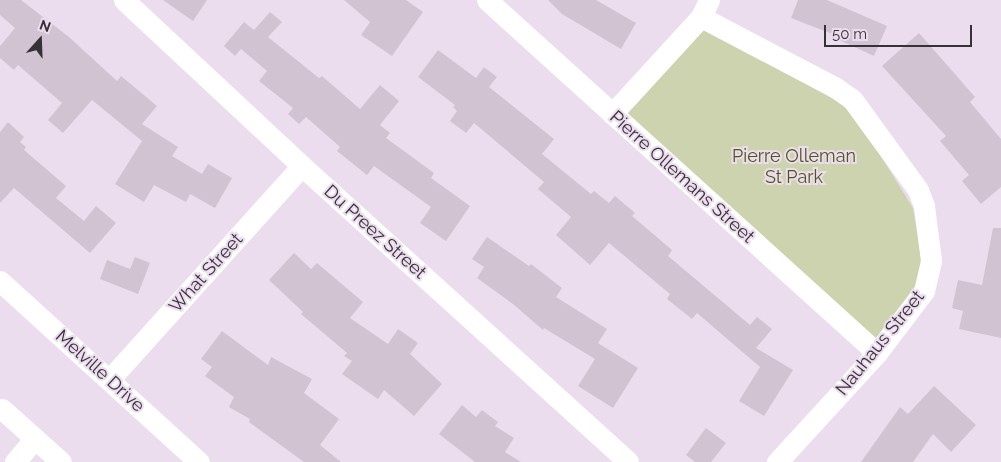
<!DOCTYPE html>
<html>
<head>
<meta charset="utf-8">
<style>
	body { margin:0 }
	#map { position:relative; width:1001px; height:462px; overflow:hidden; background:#ecddee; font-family:Raleway,sans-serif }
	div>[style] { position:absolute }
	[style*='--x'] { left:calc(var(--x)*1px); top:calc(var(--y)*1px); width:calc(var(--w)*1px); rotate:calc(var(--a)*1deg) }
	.green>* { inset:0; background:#cdd3ae }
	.building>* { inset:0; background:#d2c3d3 }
	.street>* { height:21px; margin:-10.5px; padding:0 10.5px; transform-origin:10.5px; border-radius:10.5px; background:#fff }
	span { translate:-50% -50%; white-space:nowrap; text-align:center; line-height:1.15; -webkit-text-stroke:4px #ecddee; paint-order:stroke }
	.park-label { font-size:18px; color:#50561b }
	.street-label { font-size:18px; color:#363037 }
	.north { position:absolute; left:15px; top:15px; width:50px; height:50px; -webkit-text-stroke:4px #ecddee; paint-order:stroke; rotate:20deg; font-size:14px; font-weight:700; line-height:20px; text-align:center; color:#363037 }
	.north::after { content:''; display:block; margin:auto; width:18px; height:22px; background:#363037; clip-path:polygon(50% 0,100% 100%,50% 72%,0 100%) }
	.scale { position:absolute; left:824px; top:25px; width:148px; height:22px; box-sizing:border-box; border:2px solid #363037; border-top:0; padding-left:6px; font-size:15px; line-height:18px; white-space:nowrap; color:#363037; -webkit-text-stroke:4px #ecddee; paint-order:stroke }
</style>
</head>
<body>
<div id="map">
	<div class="green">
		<i style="clip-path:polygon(703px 26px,852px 109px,913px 208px,924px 275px,872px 348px,618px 117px)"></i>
	</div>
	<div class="building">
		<i style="clip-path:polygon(0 0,21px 0,69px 37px,117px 81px,121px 76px,157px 106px,142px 124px,178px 147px,172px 156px,202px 174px,208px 164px,232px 178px,215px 208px,190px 194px,186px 202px,154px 185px,144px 202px,115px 184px,142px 141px,92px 100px,63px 133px,48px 120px,62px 103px,18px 65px,14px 70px,0 58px,0 46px,15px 28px,0 15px)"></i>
		<i style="clip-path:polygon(163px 0,207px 0,193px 21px)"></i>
		<i style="clip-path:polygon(344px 0,406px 0,423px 12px,392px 56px,361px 35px,370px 22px)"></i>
		<i style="clip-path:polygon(548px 0,596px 0,636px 23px,621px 49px,562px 14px)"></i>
		<i style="clip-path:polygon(798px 0,827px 0,887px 26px,874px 56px,839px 40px,840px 37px,791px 18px)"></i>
		<i style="clip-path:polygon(270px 12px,282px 22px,268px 37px,319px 78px,322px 76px,360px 109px,380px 85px,399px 101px,380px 125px,390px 133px,386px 138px,434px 173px,431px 178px,470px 206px,446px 241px,420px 223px,431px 207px,374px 166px,367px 175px,337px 151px,340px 147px,306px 117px,299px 124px,288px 114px,293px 108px,259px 81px,267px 71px,241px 49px,235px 56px,224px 46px,244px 22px,254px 30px)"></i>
		<i style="clip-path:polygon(919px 33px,975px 97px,970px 102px,1001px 139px,1001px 187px,981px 204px,962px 181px,969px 175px,940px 141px,946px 136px,882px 66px)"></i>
		<i style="clip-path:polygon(438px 50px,476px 78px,484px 67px,497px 77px,489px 87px,554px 139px,542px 154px,591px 194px,594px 191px,609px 203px,615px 196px,635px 213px,632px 216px,672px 250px,668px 256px,750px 325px,757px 317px,772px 329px,756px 348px,793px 370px,764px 416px,739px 401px,760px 367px,697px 313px,692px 319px,667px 299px,670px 294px,609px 243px,590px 265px,556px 235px,571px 217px,538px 189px,544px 182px,474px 123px,466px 133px,450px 121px,457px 111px,453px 107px,455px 105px,418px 77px)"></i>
		<i style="clip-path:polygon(8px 122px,24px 137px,20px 142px,26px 147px,24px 150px,66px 186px,56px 198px,84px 221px,96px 206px,116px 223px,90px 253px,14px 188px,0 203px,0 132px)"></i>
		<i style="clip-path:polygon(993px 228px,1001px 228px,1001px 338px,959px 329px,963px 311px,952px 308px,958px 280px,982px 285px)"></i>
		<i style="clip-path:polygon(487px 237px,529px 266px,531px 264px,562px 288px,556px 297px,607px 329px,598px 343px,638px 368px,613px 408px,578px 386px,595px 359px,544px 328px,543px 330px,513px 304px,477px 278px,484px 267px,472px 259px)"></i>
		<i style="clip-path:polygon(294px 253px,311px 269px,317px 263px,363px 302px,350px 318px,388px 344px,398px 329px,418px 343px,410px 354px,442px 384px,414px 416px,384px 390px,378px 399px,342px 374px,352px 361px,344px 356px,347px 353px,301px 314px,303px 312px,269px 280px)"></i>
		<i style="clip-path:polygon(135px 257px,150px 263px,138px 294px,100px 279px,107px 260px,130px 269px)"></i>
		<i style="clip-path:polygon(222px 331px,268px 365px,271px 357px,312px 379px,304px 393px,339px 419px,320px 445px,341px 462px,304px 462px,249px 422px,250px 419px,229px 407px,234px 397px,205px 376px,212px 367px,201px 359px)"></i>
		<i style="clip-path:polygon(934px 386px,976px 425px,951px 452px,933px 434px,913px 462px,861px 462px,900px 407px,908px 414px)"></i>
		<i style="clip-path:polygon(462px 405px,476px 417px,482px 410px,498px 422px,495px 426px,514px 438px,505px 452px,521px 462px,475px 462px,439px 434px)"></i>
		<i style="clip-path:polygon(706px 428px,726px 443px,711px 462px,695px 462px,686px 455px)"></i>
	</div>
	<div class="street">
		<i style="--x:124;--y:0;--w:243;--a:43"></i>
		<i style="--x:302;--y:166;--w:440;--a:42.2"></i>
		<i style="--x:487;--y:0;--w:526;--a:42.15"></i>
		<i style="--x:701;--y:17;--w:153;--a:27.7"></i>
		<i style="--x:836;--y:88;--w:19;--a:35"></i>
		<i style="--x:852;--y:99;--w:112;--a:54"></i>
		<i style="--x:918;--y:190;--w:17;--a:69"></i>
		<i style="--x:924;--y:206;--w:55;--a:82.7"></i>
		<i style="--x:931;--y:261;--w:31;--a:103"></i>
		<i style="--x:924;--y:291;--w:78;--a:127.2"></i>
		<i style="--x:877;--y:353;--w:148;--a:132.5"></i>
		<i style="--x:612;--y:114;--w:132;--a:-47.5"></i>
		<i style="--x:701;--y:17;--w:19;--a:-65"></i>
		<i style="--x:0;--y:281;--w:269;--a:42.3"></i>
		<i style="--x:109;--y:380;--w:288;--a:-48"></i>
		<i style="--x:2;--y:409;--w:79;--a:41.9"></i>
		<i style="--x:15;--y:462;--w:30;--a:-50"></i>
	</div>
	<div class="park-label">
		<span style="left:794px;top:167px">Pierre Olleman<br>St Park</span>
	</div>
	<div class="street-label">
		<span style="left:682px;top:177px;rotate:42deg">Pierre Ollemans Street</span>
		<span style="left:375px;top:232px;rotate:42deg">Du Preez Street</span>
		<span style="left:206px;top:273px;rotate:-48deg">What Street</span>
		<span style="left:880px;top:343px;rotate:-51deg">Nauhaus Street</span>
		<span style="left:100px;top:371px;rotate:42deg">Melville Drive</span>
	</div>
	<div class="north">N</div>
	<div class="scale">50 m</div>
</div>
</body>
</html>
